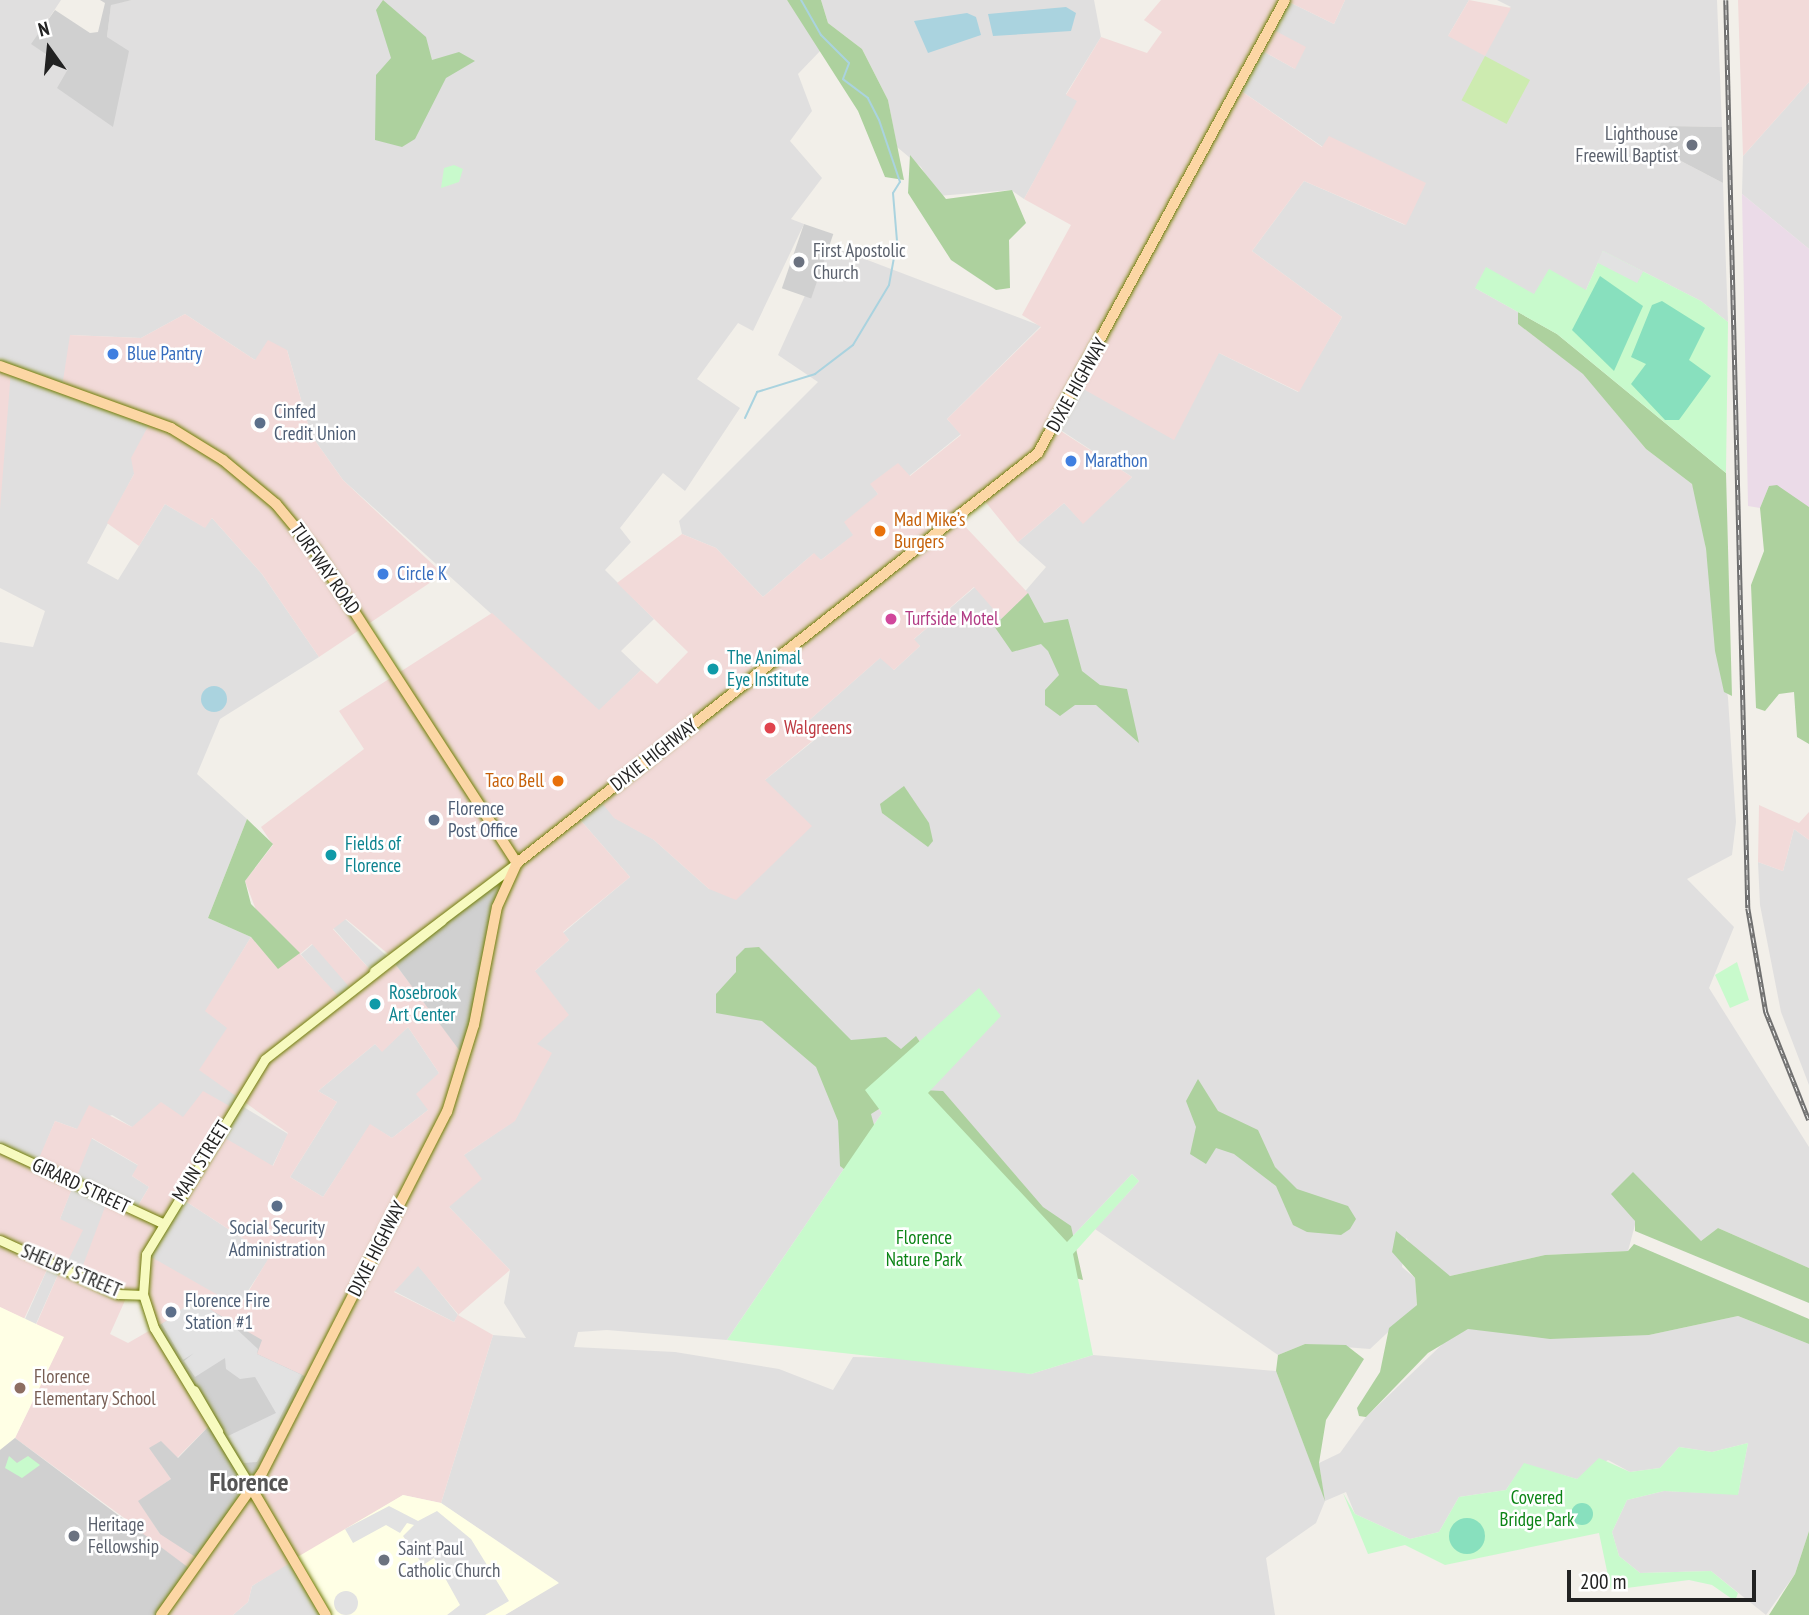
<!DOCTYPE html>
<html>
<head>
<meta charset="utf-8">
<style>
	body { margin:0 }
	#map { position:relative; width:1809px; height:1615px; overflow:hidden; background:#f2efe9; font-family:"PT Sans Narrow",sans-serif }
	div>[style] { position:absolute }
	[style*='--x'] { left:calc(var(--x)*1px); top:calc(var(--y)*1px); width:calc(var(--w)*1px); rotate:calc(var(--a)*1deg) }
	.residential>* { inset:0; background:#e0dfdf; transform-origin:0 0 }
	.commercial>* { inset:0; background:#f2dad9 }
	.industrial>* { inset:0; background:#ebdbe8 }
	.education>* { inset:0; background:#ffffe5 }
	.religious>* { inset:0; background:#d0d0d0; transform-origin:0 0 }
	.grass>* { inset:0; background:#cdebb0; transform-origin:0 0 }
	.forest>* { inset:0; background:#add19e }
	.park>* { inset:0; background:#c8facc }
	.pitch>* { inset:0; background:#88e0be }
	.round { border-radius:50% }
	.parking>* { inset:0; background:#e2e2e2; transform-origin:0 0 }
	.water>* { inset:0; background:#aad3df }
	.stream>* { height:2px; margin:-1px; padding:0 1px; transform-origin:1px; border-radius:1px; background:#aad3df }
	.roads { filter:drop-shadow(0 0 2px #707d05) drop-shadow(0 0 2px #707d05) }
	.secondary>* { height:9px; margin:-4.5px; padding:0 4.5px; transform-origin:4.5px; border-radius:4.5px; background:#f7fabf }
	.primary>* { height:10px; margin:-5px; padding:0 5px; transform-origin:5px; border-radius:5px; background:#fcd6a4 }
	.rail>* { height:4.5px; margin-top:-2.25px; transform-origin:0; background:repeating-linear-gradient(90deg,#fff 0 5px,#707070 0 10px); box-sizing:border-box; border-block:2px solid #707070 }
	.dots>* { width:19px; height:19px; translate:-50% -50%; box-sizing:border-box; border:4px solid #fff; border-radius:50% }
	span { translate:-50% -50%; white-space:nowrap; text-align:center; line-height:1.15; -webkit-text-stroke:5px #fff; paint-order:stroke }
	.worship-label { font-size:19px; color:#5b616d }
	.right { translate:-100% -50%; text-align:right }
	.left { translate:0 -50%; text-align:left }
	.shop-label { font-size:19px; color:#366cbe }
	.street-label { font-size:19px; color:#222 }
	.service-label { font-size:19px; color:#4e5e75 }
	.food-label { font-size:19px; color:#c56008 }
	.hotel-label { font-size:19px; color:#b23c85 }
	.culture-label { font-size:19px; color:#0d838f }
	.health-label { font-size:19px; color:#be3a42 }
	.park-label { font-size:19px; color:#0c8416 }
	.education-label { font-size:19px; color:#785e54 }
	.district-label { font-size:26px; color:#555; font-weight:700 }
	.north { position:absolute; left:14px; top:14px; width:70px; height:70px; -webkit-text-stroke:5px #fff; paint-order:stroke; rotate:345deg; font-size:19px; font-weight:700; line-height:28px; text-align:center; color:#222 }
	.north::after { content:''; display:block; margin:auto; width:24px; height:32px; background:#222; clip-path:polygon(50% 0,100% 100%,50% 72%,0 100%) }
	.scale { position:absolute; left:1567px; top:1570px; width:189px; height:32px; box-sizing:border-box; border:4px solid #222; border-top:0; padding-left:9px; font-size:21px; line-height:24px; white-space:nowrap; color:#222; -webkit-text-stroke:5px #fff; paint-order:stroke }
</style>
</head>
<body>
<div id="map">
	<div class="residential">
		<i style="clip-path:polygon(0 0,61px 0,32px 44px,69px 69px,58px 88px,107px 37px,111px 4px,132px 0,787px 0,822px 49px,798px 74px,812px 111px,790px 141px,822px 178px,791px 219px,804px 224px,753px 331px,738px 323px,697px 379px,740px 408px,685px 491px,663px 473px,620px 528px,631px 542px,605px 570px,654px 619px,621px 651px,641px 670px,599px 711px,343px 480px,311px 435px,287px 350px,255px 360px,185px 314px,141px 338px,70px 335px,152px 419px,134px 474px,87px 563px,118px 580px,165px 504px,204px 527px,212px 518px,262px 574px,319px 657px,220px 719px,197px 774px,247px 819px,208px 918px,251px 937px,206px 1011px,228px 1028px,241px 1095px,237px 1103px,288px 1134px,272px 1167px,183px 1118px,132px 1127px,112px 1115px,77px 1129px,55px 1121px,37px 1165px,0 1148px,0 642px,33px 647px,45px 611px,0 588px)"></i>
		<i style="clip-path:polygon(821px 0,1094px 0,1101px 37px,1066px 94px,1078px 101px,1024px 199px,1011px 190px,938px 196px,921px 167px,897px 147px,888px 100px,862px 49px,828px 23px)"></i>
		<i style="clip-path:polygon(1285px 0,1334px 24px,1345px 0,1469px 0,1448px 36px,1511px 7px,1497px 0,1717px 0,1722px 127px,1669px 126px,1658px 149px,1723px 183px,1728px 322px,1701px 301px,1603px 251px,1586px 290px,1534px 295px,1475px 288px,1518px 312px,1518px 324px,1584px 374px,1646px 449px,1692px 484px,1699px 503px,1728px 698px,1736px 822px,1732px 855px,1687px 879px,1734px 927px,1709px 988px,1809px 1147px,1809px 1268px,1718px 1228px,1701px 1241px,1636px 1221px,1628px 1251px,1545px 1255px,1450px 1276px,1428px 1264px,1406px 1238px,1402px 1267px,1415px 1278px,1417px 1305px,1370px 1349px,1305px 1344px,1278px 1355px,1095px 1229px,1139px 1181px,1132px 1174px,1067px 1242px,865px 1091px,882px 1113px,727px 1340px,607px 1330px,578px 1332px,574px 1347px,675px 1352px,779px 1369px,833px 1390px,853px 1357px,937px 1359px,1031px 1374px,1093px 1355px,1276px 1371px,1324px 1497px,1319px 1463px,1340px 1453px,1366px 1417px,1453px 1334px,1468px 1329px,1649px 1335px,1738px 1316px,1809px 1344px,1809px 1531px,1795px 1574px,1766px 1615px,1711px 1571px,1640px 1573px,1619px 1556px,1612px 1532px,1627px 1500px,1664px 1491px,1738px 1494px,1748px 1443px,1712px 1452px,1679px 1447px,1660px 1468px,1630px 1472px,1608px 1460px,1577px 1479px,1524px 1464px,1506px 1490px,1459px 1497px,1439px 1532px,1410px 1539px,1355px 1514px,1346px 1492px,1325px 1501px,1316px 1523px,1266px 1558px,1275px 1615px,505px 1615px,558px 1582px,441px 1503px,493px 1335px,526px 1338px,504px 1303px,510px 1270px,449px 1207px,464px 1155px,514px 1121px,551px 1053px,537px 1045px,535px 971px,569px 940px,563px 933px,630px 877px,576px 815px,598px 797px,615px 818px,653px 839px,709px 889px,765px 780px,817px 738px,806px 723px,881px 657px,894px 670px,920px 646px,913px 640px,975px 587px,1002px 618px,1046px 567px,1018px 542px,1064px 503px,1083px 523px,1132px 477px,1056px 427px,1078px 386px,1219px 353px,1298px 392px,1342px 317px,1252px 251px,1304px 181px,1405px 225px,1329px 137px,1323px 147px,1237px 88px,1259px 49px,1295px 69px,1270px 28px)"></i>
		<i style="clip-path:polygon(1809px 82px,1809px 249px,1742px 194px,1743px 156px)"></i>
		<i style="clip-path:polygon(828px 245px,1041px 326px,947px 419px,961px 434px,909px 476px,871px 484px,878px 494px,854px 535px,821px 560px,813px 554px,763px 597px,716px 548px,682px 534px,679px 521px,818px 382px,778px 355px)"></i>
		<i style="clip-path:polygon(1794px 829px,1809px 840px,1809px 1085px,1781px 1012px,1760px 905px,1758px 862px,1783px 871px)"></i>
		<i style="clip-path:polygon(345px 919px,388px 957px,373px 973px,333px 928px)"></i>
		<i style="left:313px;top:944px;width:60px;height:16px;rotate:49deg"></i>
		<i style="clip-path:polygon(408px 1027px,439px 1073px,428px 1110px,392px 1138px,370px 1125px,323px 1197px,290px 1177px,337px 1102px,318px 1091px,375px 1044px,382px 1051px)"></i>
		<i style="clip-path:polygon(91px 1138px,139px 1166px,132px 1176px,149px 1187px,135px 1211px,99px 1236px,79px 1276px,64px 1269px,60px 1219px)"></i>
		<i style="left:179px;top:1197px;width:109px;height:66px;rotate:33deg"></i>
		<i style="left:50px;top:1263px;width:12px;height:62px;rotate:24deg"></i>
		<i style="clip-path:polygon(418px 1265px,458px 1315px,454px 1322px,394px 1291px)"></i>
		<i style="clip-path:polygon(294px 1559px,326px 1615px,233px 1615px,248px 1602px,252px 1586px)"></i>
	</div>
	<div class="commercial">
		<i style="clip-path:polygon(evenodd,1161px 0,1345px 0,1334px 24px,1285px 0,1270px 28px,1306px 47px,1295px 69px,1259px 49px,1237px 88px,1322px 147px,1329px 136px,1426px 183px,1406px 225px,1304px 181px,1252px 251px,1342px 317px,1299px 392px,1219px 353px,1174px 440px,1078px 386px,1056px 428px,1132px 477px,1083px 524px,1064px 503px,1018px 542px,984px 500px,959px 520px,1028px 593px,1002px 619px,974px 587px,914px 639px,920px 646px,894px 670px,880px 658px,806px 723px,817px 737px,765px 780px,812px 826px,736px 900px,709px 889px,654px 840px,614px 818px,598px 798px,576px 815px,630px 877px,563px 932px,569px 940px,535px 971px,569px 1015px,537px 1044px,552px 1053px,515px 1121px,464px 1155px,482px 1179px,449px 1207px,510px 1270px,458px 1315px,493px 1335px,441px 1503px,403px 1495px,252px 1586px,248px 1602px,233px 1615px,161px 1615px,127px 1520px,15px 1438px,63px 1338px,36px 1325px,61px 1268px,50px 1263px,24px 1319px,0 1307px,0 1148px,36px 1165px,55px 1121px,77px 1129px,89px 1105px,132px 1127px,161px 1102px,183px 1117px,203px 1091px,233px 1108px,218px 1134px,273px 1166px,288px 1133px,199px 1070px,227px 1028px,205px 1011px,251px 937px,278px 968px,245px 881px,273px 845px,261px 827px,364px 749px,339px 711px,492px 613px,599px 710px,641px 670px,657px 684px,688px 652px,617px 583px,682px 534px,716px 548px,763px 597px,814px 553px,821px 560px,853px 535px,844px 522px,878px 494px,870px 484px,898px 463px,910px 476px,961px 435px,947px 419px,1041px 327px,1022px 315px,1071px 225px,1024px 199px,1077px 101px,1066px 95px,1101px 37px,1147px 53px,1162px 32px,1144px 20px,1161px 0,346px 919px,474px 1025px,465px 1057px,393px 961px,373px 973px,333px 929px,346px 919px,1161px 0,312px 944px,351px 989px,340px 998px,300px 954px,312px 944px,1161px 0,408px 1027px,439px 1073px,416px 1094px,428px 1110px,392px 1138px,370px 1124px,323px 1197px,290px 1177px,337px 1102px,318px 1091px,375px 1044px,382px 1052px,408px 1027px,1161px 0,92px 1138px,138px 1165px,132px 1176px,149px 1187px,135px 1211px,108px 1199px,79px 1276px,64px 1269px,83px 1230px,60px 1219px,92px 1138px,1161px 0,179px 1197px,270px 1256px,239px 1307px,146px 1254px,179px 1197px,1161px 0,418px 1266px,458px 1314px,454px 1322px,394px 1292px,418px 1266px,1161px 0,143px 1295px,154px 1328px,128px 1343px,110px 1334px,127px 1296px,143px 1295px,1161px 0,256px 1354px,310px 1379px,160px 1534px,139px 1501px,171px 1479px,150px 1448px,177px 1458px,210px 1425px,256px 1354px)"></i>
		<i style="clip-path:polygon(1469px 0,1511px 8px,1485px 56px,1448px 36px)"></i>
		<i style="clip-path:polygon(1738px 0,1809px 0,1809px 82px,1743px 156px)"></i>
		<i style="clip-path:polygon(185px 314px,255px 360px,268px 340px,287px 350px,311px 435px,343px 480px,443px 574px,319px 657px,262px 574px,212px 518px,205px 528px,165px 504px,139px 546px,107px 523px,134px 474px,131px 458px,152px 419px,62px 387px,70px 335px,141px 338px)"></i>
		<i style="clip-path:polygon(0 366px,11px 370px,0 509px)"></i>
		<i style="clip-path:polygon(1759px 805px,1799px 823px,1809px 812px,1809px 840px,1794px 829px,1783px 871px,1758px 862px)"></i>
	</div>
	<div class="industrial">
		<i style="clip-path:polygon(1742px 194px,1809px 249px,1809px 507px,1769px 486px,1760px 508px,1748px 506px)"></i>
	</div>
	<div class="education">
		<i style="clip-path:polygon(0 1307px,64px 1337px,15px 1438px,0 1450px)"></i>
		<i style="clip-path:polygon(403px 1495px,441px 1503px,559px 1583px,505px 1615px,326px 1615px,294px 1559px)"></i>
	</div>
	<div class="religious">
		<i style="clip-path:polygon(100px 0,132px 0,111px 5px,107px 37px,129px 51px,113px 127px,57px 88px,68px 69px,31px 44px,55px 10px,90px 33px,98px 32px,105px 3px)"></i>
		<i style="clip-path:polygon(1669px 126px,1722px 127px,1723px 183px,1658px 149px)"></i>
		<i style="left:804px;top:224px;width:31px;height:68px;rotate:19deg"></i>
		<i style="clip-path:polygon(505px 872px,509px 876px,465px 1058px,393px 961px)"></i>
		<i style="clip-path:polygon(199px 1303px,262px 1340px,257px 1354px,311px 1379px,278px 1443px,200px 1560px,160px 1534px,138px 1501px,171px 1479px,149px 1448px,161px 1441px,178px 1458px,210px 1425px,154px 1328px)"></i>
		<i style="clip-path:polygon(15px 1438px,193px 1571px,161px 1615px,0 1615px,0 1450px)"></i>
	</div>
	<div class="grass">
		<i style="left:1485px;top:56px;width:51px;height:50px;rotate:28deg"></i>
	</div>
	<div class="forest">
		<i style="clip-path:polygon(383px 0,426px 37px,432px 60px,459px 52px,475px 61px,446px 78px,415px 139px,402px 147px,375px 140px,376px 75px,391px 58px,376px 10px)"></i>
		<i style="clip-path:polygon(787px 0,821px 0,828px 23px,862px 49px,888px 100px,904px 180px,885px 177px,858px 111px)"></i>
		<i style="clip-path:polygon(910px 155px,946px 199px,1012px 190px,1026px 223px,1009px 240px,1010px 288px,996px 290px,951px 260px,908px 193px)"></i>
		<i style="clip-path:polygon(1518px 312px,1557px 334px,1726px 473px,1732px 696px,1724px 692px,1715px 651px,1706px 549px,1692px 484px,1646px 449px,1583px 374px,1518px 324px)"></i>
		<i style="clip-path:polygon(1777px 485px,1809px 507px,1809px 744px,1797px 737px,1794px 692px,1779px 694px,1765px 711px,1756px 708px,1751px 585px,1764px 551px,1760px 508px,1769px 486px)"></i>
		<i style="clip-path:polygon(1028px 593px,1044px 623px,1068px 619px,1082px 671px,1100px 685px,1127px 689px,1139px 743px,1096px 705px,1075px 705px,1060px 716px,1045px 705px,1045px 690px,1059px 675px,1048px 651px,1041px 644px,1012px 652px,994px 626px)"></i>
		<i style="clip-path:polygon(904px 786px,929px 823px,933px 841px,928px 847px,882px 813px,880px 804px)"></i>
		<i style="clip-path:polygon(247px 819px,273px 844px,245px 881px,251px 904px,300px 953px,278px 969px,251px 937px,208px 918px)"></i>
		<i style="clip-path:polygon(759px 947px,851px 1040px,886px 1037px,901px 1049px,916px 1036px,922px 1045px,887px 1104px,871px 1114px,876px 1132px,849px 1173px,840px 1166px,838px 1121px,816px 1067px,762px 1021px,716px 1013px,716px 994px,736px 972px,736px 957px,745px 948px)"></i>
		<i style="clip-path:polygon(1198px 1079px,1218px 1111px,1258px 1130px,1275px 1167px,1297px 1189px,1348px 1206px,1356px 1219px,1350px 1229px,1341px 1235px,1307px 1232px,1293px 1225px,1276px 1186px,1234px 1154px,1216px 1148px,1206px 1164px,1190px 1154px,1196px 1127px,1186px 1101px)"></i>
		<i style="clip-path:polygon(922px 1090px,943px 1091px,1043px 1207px,1071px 1226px,1083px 1280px,1047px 1271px)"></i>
		<i style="clip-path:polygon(1633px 1172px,1701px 1241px,1718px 1228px,1809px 1268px,1809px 1303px,1635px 1231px,1635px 1221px,1611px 1194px)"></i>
		<i style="clip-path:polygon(1396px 1231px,1450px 1276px,1545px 1255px,1628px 1251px,1634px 1244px,1809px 1319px,1809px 1344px,1738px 1316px,1649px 1335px,1550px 1339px,1468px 1329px,1428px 1353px,1366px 1417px,1359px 1416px,1357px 1408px,1380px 1372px,1389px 1328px,1417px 1305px,1415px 1278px,1392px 1252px)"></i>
		<i style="clip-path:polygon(1305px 1344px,1346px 1345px,1364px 1359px,1326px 1420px,1319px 1463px,1325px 1501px,1276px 1371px,1278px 1355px)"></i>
		<i style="clip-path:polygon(1809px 1531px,1809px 1615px,1769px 1615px,1795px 1574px)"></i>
	</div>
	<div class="park">
		<i style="clip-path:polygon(454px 165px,463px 169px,459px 182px,441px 188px,444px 168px)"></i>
		<i style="clip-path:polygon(1603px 251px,1701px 301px,1728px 322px,1726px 473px,1557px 334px,1475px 288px,1486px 267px,1534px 294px,1549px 269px,1586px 290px)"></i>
		<i style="clip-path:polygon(1737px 962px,1749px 1000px,1730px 1008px,1715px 975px)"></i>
		<i style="clip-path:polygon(979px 988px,1001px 1016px,928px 1093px,1067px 1242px,1132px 1174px,1139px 1181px,1073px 1254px,1093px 1355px,1031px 1374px,727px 1340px,882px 1113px,865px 1090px)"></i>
		<i style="clip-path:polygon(1748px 1443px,1738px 1495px,1664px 1491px,1627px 1500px,1612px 1532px,1619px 1556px,1640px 1573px,1711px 1571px,1738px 1593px,1735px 1601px,1712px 1585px,1689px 1580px,1611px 1590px,1599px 1533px,1445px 1565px,1405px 1545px,1368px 1554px,1343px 1493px,1355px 1514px,1410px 1539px,1439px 1532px,1459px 1497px,1506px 1490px,1524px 1463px,1577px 1479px,1599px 1458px,1630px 1472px,1660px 1468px,1679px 1447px,1712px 1452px)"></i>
		<i style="clip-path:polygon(9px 1456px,17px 1463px,28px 1456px,40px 1465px,22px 1478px,5px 1468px)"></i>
	</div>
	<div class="pitch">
		<i style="clip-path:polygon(1600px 276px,1643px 306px,1614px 371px,1572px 330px)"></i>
		<i style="clip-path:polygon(1662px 301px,1705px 328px,1689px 360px,1711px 376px,1679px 420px,1665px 420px,1631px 384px,1646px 364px,1631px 357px,1652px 305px)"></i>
		<i class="round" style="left:1571px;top:1503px;width:22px;height:22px"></i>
		<i class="round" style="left:1449px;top:1518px;width:36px;height:36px"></i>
	</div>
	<div class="parking">
		<i style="left:1603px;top:251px;width:45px;height:13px;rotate:27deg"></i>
		<i style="clip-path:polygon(195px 1299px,229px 1322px,258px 1349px,257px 1354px,302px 1375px,257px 1462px,244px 1463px,228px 1436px,276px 1413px,255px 1377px,240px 1379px,226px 1369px,225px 1358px,195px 1377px,184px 1361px,194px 1353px,183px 1360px,162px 1324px)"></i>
		<i style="clip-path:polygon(389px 1506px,418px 1521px,437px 1511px,471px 1539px,509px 1601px,485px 1615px,447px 1615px,460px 1605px,434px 1558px,423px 1565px,403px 1536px,414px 1525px,407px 1523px,400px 1533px,386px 1525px,353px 1543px,345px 1529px)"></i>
		<i class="round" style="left:334px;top:1591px;width:24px;height:24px"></i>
	</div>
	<div class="water">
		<i style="clip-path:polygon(1066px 7px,1076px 13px,1071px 31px,993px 36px,988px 14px)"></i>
		<i style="clip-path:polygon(967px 13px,976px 17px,981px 35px,928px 53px,914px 21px)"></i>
		<i class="round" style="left:201px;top:686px;width:26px;height:26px"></i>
	</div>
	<div class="stream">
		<i style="--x:745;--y:418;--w:29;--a:-65"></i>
		<i style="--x:757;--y:392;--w:61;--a:-17.2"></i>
		<i style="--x:815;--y:374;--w:48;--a:-37.3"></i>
		<i style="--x:853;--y:345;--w:70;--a:-59"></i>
		<i style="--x:889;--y:285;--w:45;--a:-79.7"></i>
		<i style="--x:897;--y:241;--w:48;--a:-94.8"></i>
		<i style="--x:893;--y:193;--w:13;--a:-58"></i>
		<i style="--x:900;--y:182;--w:65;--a:-108.7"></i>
		<i style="--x:879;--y:120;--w:25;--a:-117"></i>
		<i style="--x:868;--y:98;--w:31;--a:-143"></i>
		<i style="--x:843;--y:79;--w:17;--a:-69"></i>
		<i style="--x:849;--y:63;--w:40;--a:-135"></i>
		<i style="--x:821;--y:35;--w:40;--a:-119.7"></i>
	</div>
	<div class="roads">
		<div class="secondary">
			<i style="--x:374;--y:971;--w:179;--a:-37.1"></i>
			<i style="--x:0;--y:1148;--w:179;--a:24.8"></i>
			<i style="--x:0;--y:1240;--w:130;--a:24.6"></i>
			<i style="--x:118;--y:1294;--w:25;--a:2"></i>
			<i style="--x:194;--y:1390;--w:48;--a:59.7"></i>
			<i style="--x:252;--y:1489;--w:188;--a:-121.3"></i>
			<i style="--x:154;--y:1328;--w:35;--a:-108"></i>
			<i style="--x:143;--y:1295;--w:41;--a:-85.8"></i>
			<i style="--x:146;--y:1254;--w:228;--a:-58.6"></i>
			<i style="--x:265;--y:1059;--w:224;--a:-38.1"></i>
		</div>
		<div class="primary">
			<i style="--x:0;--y:366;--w:182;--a:19.9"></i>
			<i style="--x:171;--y:428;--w:61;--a:31.6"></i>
			<i style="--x:223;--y:460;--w:69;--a:39.7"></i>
			<i style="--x:276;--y:504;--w:61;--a:50.3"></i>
			<i style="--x:315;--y:551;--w:372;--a:57.1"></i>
			<i style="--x:252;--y:1489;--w:146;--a:59.6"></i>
			<i style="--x:161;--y:1615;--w:174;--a:-54.6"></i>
			<i style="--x:262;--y:1473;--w:406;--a:-62.9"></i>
			<i style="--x:447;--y:1112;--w:91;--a:-72.8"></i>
			<i style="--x:474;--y:1025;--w:120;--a:-79"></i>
			<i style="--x:497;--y:907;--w:48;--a:-65.6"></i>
			<i style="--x:517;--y:863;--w:663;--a:-38.2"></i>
			<i style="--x:1038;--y:453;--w:516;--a:-61.4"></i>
		</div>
	</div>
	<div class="rail">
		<i style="--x:1726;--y:0;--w:908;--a:88.61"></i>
		<i style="--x:1748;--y:908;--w:106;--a:80.2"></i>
		<i style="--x:1766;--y:1012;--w:116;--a:68.3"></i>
	</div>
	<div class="dots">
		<i style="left:1692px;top:145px;background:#6b7280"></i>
		<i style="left:799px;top:262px;background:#6b7280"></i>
		<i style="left:113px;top:354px;background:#3f7fe0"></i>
		<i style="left:260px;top:423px;background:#5c6f8a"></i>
		<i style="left:1071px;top:461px;background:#3f7fe0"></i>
		<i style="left:880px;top:531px;background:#e8710a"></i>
		<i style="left:383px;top:574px;background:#3f7fe0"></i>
		<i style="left:891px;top:619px;background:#d1479c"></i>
		<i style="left:713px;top:669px;background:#0f9aa8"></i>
		<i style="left:770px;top:728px;background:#e0444e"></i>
		<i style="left:558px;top:781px;background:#e8710a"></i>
		<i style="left:434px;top:820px;background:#5c6f8a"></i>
		<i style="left:331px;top:855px;background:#0f9aa8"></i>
		<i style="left:375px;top:1004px;background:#0f9aa8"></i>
		<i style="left:277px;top:1206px;background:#5c6f8a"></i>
		<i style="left:171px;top:1312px;background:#5c6f8a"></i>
		<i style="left:20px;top:1388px;background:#8d6e63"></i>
		<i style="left:74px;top:1536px;background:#6b7280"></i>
		<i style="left:384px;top:1560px;background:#6b7280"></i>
	</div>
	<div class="worship-label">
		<span class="right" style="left:1678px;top:145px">Lighthouse<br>Freewill Baptist</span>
		<span class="left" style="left:813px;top:262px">First Apostolic<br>Church</span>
		<span class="left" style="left:88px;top:1536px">Heritage<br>Fellowship</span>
		<span class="left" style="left:398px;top:1560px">Saint Paul<br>Catholic Church</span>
	</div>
	<div class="shop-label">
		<span class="left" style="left:127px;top:354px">Blue Pantry</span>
		<span class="left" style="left:1085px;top:461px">Marathon</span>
		<span class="left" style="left:397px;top:574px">Circle K</span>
	</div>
	<div class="street-label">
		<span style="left:1077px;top:385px;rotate:-61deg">DIXIE HIGHWAY</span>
		<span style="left:325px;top:569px;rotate:55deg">TURFWAY ROAD</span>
		<span style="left:654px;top:755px;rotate:-38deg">DIXIE HIGHWAY</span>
		<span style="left:201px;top:1161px;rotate:-58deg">MAIN STREET</span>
		<span style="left:81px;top:1186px;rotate:25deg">GIRARD STREET</span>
		<span style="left:377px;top:1249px;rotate:-63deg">DIXIE HIGHWAY</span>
		<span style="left:71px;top:1271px;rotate:23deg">SHELBY STREET</span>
	</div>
	<div class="service-label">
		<span class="left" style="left:274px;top:423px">Cinfed<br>Credit Union</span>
		<span class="left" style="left:448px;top:820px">Florence<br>Post Office</span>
		<span style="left:277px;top:1239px">Social Security<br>Administration</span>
		<span class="left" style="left:185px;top:1312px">Florence Fire<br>Station #1</span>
	</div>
	<div class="food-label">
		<span class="left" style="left:894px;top:531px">Mad Mike’s<br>Burgers</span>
		<span class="right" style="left:544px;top:781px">Taco Bell</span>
	</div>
	<div class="hotel-label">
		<span class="left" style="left:905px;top:619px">Turfside Motel</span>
	</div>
	<div class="culture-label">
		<span class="left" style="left:727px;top:669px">The Animal<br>Eye Institute</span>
		<span class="left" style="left:345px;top:855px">Fields of<br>Florence</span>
		<span class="left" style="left:389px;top:1004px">Rosebrook<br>Art Center</span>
	</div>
	<div class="health-label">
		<span class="left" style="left:784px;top:728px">Walgreens</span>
	</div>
	<div class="park-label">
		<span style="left:924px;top:1249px">Florence<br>Nature Park</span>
		<span style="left:1537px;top:1509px">Covered<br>Bridge Park</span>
	</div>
	<div class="education-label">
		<span class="left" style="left:34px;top:1388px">Florence<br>Elementary School</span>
	</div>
	<div class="district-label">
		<span style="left:249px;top:1482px">Florence</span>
	</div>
	<div class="north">N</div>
	<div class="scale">200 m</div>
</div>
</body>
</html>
